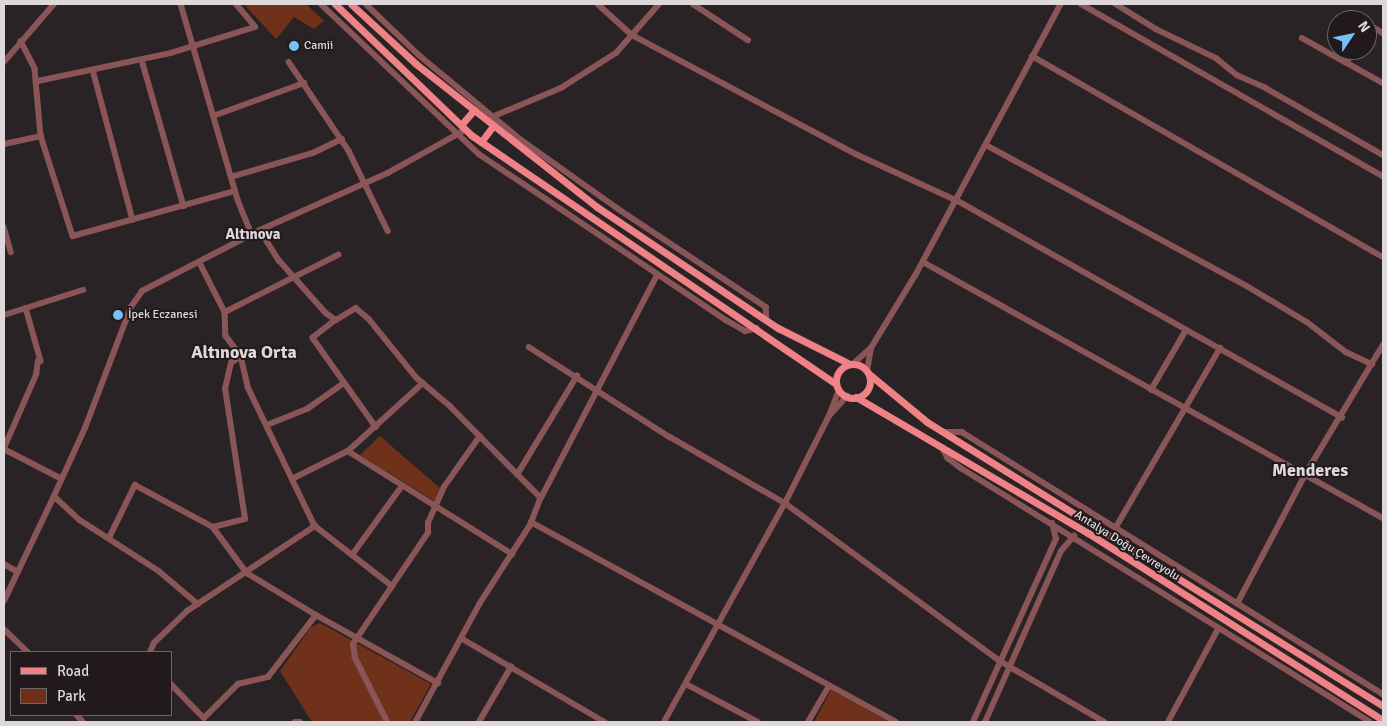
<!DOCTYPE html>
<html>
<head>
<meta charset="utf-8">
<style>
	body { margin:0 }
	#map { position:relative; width:1387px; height:726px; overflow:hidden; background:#2a2325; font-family:Signika,sans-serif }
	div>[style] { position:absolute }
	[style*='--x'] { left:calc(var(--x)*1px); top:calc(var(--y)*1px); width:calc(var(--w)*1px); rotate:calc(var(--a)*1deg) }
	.green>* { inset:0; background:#6f3119 }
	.minor>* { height:5.5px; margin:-2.75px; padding:0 2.75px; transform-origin:2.75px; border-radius:2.75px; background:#8a5556 }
	.major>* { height:7px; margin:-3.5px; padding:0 3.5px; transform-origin:3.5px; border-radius:3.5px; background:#ef8286 }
	.major>.ring { margin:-3.5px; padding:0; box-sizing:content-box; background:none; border:7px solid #ef8286; border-radius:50% }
	.dots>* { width:14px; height:14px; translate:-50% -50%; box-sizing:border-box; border:2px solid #21191c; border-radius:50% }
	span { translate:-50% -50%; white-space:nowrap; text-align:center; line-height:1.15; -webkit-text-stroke:4px #21191c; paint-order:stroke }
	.poi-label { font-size:12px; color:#ded8da }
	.left { translate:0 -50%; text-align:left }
	.street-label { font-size:12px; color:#ded8da }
	.quarter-label { font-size:15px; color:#ded8da; font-weight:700 }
	.district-label { font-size:18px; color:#ded8da; font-weight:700 }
	.frame { position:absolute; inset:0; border:5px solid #ded8da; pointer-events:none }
	.legend { position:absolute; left:10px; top:651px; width:162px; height:65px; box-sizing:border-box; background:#21191c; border:1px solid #6d6568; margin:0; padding:6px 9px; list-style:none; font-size:15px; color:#ded8da }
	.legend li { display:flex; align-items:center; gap:10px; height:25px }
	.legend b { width:25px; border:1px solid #6d6568 }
	.north { position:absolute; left:1327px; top:10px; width:50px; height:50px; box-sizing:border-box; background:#21191c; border:1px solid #6d6568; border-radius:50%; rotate:56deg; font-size:14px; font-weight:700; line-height:20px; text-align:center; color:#ded8da }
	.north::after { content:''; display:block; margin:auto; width:18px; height:22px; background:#77c0f7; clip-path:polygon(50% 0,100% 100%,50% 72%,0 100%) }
</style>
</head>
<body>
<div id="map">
	<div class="green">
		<i style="clip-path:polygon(244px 4px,306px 4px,324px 21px,314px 29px,294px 17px,276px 39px)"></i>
		<i style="clip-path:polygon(380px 436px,441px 489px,436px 502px,360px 455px)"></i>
		<i style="clip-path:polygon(320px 623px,431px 684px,410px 722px,312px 722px,280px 671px,311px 627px)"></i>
		<i style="clip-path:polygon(831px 690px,889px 722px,814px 722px)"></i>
	</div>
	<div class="minor">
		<i style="--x:181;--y:4;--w:204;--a:73.8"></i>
		<i style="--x:238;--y:200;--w:38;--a:68"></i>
		<i style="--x:321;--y:4;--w:218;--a:43.5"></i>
		<i style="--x:479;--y:154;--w:298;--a:33.9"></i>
		<i style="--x:726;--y:320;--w:22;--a:30"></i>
		<i style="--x:745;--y:331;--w:12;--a:-14"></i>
		<i style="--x:366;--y:4;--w:74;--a:43.9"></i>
		<i style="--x:419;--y:55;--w:131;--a:39.7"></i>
		<i style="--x:520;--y:139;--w:119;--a:35.4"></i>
		<i style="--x:617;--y:208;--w:179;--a:33.6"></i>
		<i style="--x:766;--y:307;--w:14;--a:86"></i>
		<i style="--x:598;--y:4;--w:46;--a:42.4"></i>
		<i style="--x:632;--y:35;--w:256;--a:28"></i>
		<i style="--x:858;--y:155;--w:110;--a:24.7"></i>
		<i style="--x:958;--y:201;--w:441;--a:29.4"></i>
		<i style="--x:693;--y:4;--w:66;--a:33.2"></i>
		<i style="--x:1081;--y:4;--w:348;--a:29.7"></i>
		<i style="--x:1116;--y:4;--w:47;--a:32"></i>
		<i style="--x:1156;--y:29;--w:67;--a:25.8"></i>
		<i style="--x:1216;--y:58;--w:27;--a:39"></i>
		<i style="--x:1237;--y:75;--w:30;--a:24"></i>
		<i style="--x:1264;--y:87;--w:137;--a:29.7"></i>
		<i style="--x:1367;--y:30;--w:6;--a:-59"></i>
		<i style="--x:1370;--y:25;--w:15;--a:32"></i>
		<i style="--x:1302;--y:38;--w:51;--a:29.1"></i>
		<i style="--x:21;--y:41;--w:31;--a:63"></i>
		<i style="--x:35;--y:69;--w:67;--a:84.9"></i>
		<i style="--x:41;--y:136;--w:105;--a:72.3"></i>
		<i style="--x:73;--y:236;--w:168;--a:-15.5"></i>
		<i style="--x:1355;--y:50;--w:15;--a:122"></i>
		<i style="--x:1347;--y:63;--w:41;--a:29.1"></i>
		<i style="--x:1032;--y:56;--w:404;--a:29.8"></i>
		<i style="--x:142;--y:60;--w:152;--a:74"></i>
		<i style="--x:4;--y:62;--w:77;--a:-49.2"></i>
		<i style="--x:289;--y:62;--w:107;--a:56"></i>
		<i style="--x:349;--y:151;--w:89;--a:64"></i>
		<i style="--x:93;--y:70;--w:155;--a:75.1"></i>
		<i style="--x:38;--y:81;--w:136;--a:-11.9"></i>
		<i style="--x:171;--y:53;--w:88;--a:-17.2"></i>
		<i style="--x:255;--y:27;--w:30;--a:-130"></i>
		<i style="--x:213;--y:116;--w:97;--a:-19.9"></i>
		<i style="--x:492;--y:117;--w:75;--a:-22.8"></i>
		<i style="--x:561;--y:88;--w:65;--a:-32.5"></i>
		<i style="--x:616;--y:53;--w:65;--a:-48.7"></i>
		<i style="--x:4;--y:144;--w:38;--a:-12"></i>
		<i style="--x:986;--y:145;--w:297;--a:28.4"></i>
		<i style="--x:1247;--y:286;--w:70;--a:31"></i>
		<i style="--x:1307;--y:322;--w:49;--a:37.6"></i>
		<i style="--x:1346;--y:352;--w:29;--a:25"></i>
		<i style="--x:231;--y:177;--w:85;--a:-16.3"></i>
		<i style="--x:313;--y:153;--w:32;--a:-26"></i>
		<i style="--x:4;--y:227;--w:26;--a:74"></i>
		<i style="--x:260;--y:230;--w:36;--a:58"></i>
		<i style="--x:279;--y:260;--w:71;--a:48.4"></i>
		<i style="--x:326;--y:313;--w:12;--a:35"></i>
		<i style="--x:336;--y:320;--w:23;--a:-31"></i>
		<i style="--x:356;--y:308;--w:17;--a:40"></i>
		<i style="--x:369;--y:319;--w:76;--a:50.9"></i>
		<i style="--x:417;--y:378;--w:43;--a:40.3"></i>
		<i style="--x:450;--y:406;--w:129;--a:45.3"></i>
		<i style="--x:541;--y:498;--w:30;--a:111"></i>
		<i style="--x:530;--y:526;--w:93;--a:122.7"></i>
		<i style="--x:480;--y:604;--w:134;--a:118.5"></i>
		<i style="--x:923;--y:262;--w:526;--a:29.1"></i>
		<i style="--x:200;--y:263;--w:55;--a:63"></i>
		<i style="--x:225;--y:312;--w:24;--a:88"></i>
		<i style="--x:226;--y:336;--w:25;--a:53"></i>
		<i style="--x:241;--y:356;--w:32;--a:77"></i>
		<i style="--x:248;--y:387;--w:154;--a:64.3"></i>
		<i style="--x:315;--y:526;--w:98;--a:37.9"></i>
		<i style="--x:26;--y:308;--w:55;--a:74.2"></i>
		<i style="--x:225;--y:312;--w:127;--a:-26.8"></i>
		<i style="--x:4;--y:315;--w:83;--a:-17.6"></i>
		<i style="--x:336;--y:320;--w:29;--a:142"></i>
		<i style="--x:313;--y:338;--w:109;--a:54.7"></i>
		<i style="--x:529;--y:347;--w:167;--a:32.6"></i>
		<i style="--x:670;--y:437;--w:133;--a:29.9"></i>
		<i style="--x:785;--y:503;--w:267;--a:36.3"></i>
		<i style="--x:1000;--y:661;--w:121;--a:30.2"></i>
		<i style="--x:853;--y:364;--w:24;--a:-42"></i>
		<i style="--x:871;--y:348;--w:87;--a:-58.7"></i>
		<i style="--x:916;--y:274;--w:306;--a:-61.8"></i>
		<i style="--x:867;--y:371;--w:23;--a:-80"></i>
		<i style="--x:1151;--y:390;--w:69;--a:-59.7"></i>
		<i style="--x:829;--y:416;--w:27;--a:-48"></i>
		<i style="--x:267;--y:425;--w:43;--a:-21.8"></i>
		<i style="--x:307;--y:409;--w:45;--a:-35.1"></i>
		<i style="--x:943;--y:432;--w:19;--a:0"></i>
		<i style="--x:962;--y:432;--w:496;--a:31.9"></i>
		<i style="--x:942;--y:447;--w:13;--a:61"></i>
		<i style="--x:948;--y:458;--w:16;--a:38"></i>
		<i style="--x:961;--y:468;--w:481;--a:31.8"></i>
		<i style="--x:4;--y:448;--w:80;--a:-66.3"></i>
		<i style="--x:36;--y:375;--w:14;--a:-82"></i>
		<i style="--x:4;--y:449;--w:65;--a:27.3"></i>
		<i style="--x:348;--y:451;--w:194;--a:32.1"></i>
		<i style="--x:517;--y:475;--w:116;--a:-58.8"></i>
		<i style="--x:292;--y:479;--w:63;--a:-26.6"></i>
		<i style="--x:348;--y:451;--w:101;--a:-42.2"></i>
		<i style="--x:54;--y:496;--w:35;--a:43"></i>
		<i style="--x:80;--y:520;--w:94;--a:32.8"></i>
		<i style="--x:159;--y:571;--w:51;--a:40.2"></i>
		<i style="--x:541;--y:498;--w:251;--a:-62.5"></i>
		<i style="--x:531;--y:522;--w:416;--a:28.7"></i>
		<i style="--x:213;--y:527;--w:33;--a:-14"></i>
		<i style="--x:245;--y:519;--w:132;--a:-98.7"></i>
		<i style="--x:225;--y:389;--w:27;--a:-77"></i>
		<i style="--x:231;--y:363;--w:12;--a:-35"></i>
		<i style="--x:1116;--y:527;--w:207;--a:-59.8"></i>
		<i style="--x:109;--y:538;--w:59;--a:-63.9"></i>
		<i style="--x:135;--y:485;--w:89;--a:28.3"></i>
		<i style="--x:213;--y:527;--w:57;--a:53.5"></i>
		<i style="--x:247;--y:573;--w:81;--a:31.3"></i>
		<i style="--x:352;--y:555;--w:85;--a:-54.1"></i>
		<i style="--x:4;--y:564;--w:16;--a:30"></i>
		<i style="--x:4;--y:601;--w:116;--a:-64.5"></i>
		<i style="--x:54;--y:496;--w:75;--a:-65.5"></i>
		<i style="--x:85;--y:428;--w:129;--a:-69.2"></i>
		<i style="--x:131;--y:307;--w:19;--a:-55"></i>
		<i style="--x:142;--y:291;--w:133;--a:-27.3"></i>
		<i style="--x:260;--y:230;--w:140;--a:-24"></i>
		<i style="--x:388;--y:173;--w:88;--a:-29.2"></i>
		<i style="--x:1237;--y:604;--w:148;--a:-62.2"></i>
		<i style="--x:1306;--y:473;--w:149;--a:-59"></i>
		<i style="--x:4;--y:629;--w:33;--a:44"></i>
		<i style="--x:461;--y:638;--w:167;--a:30.3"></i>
		<i style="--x:150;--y:652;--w:10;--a:-66"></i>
		<i style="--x:154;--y:643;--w:46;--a:-44.1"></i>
		<i style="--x:187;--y:611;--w:154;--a:-33.6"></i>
		<i style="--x:171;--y:684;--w:47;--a:45.9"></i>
		<i style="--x:204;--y:718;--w:48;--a:-45"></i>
		<i style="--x:238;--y:684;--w:31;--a:-13"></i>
		<i style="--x:268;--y:677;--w:78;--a:-52.3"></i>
		<i style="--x:316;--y:615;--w:140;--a:29.1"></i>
		<i style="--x:686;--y:684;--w:81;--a:27.8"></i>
		<i style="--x:77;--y:715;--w:9;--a:49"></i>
		<i style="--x:295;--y:722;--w:5;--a:0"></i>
		<i style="--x:387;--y:722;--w:72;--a:-116.6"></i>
		<i style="--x:355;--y:658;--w:14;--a:-98"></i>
		<i style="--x:353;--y:644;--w:134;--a:-56"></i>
		<i style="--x:428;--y:533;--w:10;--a:-90"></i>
		<i style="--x:428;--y:523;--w:39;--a:-66"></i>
		<i style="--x:444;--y:487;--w:62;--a:-54.8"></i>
		<i style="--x:479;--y:722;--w:64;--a:-59.8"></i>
		<i style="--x:664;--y:722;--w:250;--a:-61.1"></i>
		<i style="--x:785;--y:503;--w:97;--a:-63.2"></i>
		<i style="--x:829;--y:416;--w:28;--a:-69"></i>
		<i style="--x:808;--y:722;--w:42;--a:-59.7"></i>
		<i style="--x:973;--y:722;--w:201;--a:-65.6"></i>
		<i style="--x:1056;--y:539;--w:16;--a:-104"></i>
		<i style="--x:985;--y:722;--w:187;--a:-66"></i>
		<i style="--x:1061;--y:551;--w:20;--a:-49"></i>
		<i style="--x:1168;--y:722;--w:103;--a:-61.7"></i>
	</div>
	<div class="major">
		<i style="--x:335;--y:4;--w:189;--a:43.9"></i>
		<i style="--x:471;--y:135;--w:442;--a:34.3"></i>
		<i style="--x:351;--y:4;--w:88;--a:42.7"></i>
		<i style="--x:416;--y:64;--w:231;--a:38.3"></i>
		<i style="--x:597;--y:207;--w:218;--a:33.8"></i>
		<i style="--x:778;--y:328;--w:80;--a:26.6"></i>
		<i style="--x:461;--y:125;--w:20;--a:-49"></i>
		<i style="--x:481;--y:142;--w:21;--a:-53"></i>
		<i class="ring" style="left:836px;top:364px;width:27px;height:27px"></i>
		<i style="--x:869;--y:374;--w:75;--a:39.6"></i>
		<i style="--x:927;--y:422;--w:537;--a:31.91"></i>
		<i style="--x:856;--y:397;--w:269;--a:30.4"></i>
		<i style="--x:1088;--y:533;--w:349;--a:32.4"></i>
	</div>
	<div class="dots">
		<i style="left:294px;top:46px;background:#77c0f7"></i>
		<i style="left:118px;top:315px;background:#77c0f7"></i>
	</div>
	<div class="poi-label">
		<span class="left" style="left:304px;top:46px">Camii</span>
		<span class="left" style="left:128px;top:315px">İpek Eczanesi</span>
	</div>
	<div class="street-label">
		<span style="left:1127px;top:546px;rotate:32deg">Antalya Doğu Çevreyolu</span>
	</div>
	<div class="quarter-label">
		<span style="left:253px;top:235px">Altınova</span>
	</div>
	<div class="district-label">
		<span style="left:244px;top:352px">Altınova Orta</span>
		<span style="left:1310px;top:470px">Menderes</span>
	</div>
	<div class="frame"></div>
	<ul class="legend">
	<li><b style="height:6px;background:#ef8286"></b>Road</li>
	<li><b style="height:14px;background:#6f3119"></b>Park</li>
	</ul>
	<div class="north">N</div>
</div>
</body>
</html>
